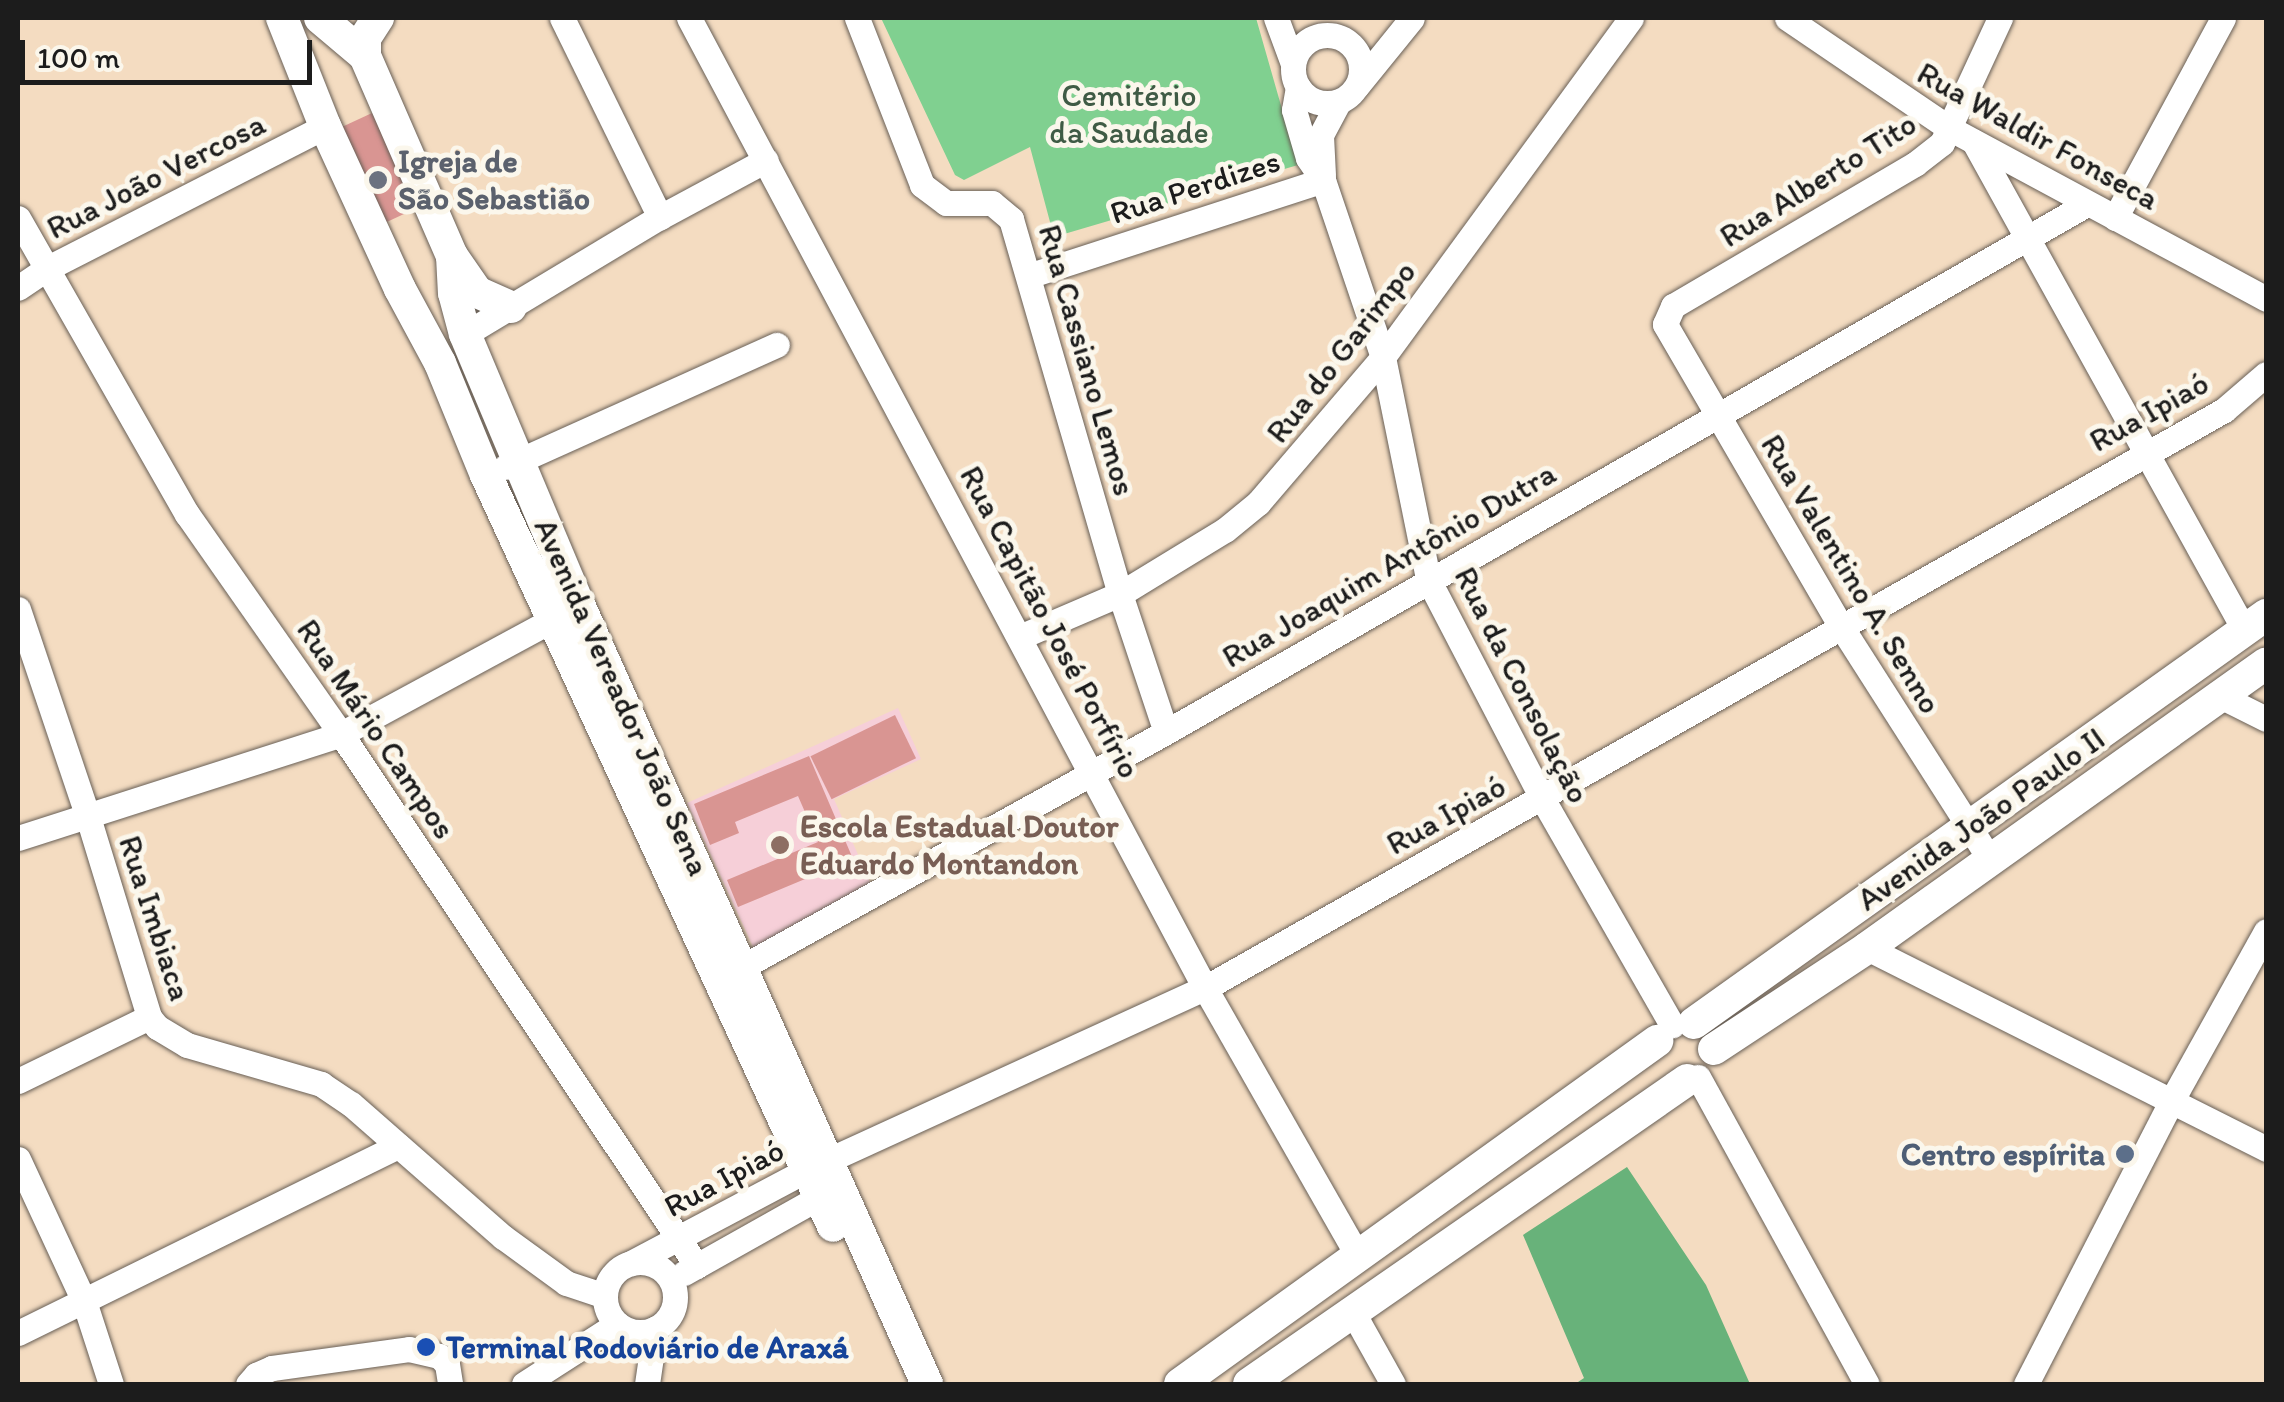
<!DOCTYPE html>
<html>
<head>
<meta charset="utf-8">
<style>
	body { margin:0 }
	#map { position:relative; width:2284px; height:1402px; overflow:hidden; background:#f4dcc1; font-family:Itim,sans-serif }
	div>[style] { position:absolute }
	[style*='--x'] { left:calc(var(--x)*1px); top:calc(var(--y)*1px); width:calc(var(--w)*1px); rotate:calc(var(--a)*1deg) }
	.built>* { inset:0; background:#f6cfd8 }
	.green>* { inset:0; background:#80d090 }
	.forest>* { inset:0; background:#68b27a }
	.building>* { inset:0; background:#d99592; transform-origin:0 0 }
	.roads { filter:drop-shadow(0 0 2px #685f56) drop-shadow(0 0 2px #685f56) }
	.minor>* { height:25px; margin:-12.5px; padding:0 12.5px; transform-origin:12.5px; border-radius:12.5px; background:#fff }
	.minor>.ring { margin:-12.5px; padding:0; box-sizing:content-box; background:none; border:25px solid #fff; border-radius:50% }
	.major>* { height:32px; margin:-16px; padding:0 16px; transform-origin:16px; border-radius:16px; background:#fff }
	.dots>* { width:28px; height:28px; translate:-50% -50%; box-sizing:border-box; border:5px solid #fbf7ec; border-radius:50% }
	span { translate:-50% -50%; white-space:nowrap; text-align:center; line-height:1.15; -webkit-text-stroke:10px #fbf7ec; paint-order:stroke }
	.park-label { font-size:32px; color:#3f5b45 }
	.street-label { font-size:32px; color:#1c1c1c }
	.worship-label { font-size:32px; color:#5b616d; font-weight:700 }
	.left { translate:0 -50%; text-align:left }
	.education-label { font-size:32px; color:#785e54; font-weight:700 }
	.service-label { font-size:32px; color:#4e5e75; font-weight:700 }
	.right { translate:-100% -50%; text-align:right }
	.transit-label { font-size:32px; color:#164399; font-weight:700 }
	.frame { position:absolute; inset:0; border:20px solid #1c1c1c; pointer-events:none }
	.scale { position:absolute; left:20px; top:40px; width:292px; height:45px; box-sizing:border-box; border:5px solid #1c1c1c; border-top:0; padding-left:12px; font-size:30px; line-height:35px; white-space:nowrap; color:#1c1c1c; -webkit-text-stroke:8px #fbf7ec; paint-order:stroke }
</style>
</head>
<body>
<div id="map">
	<div class="built">
		<i style="clip-path:polygon(898px 708px,921px 759px,834px 799px,872px 887px,754px 949px,687px 803px)"></i>
	</div>
	<div class="green">
		<i style="clip-path:polygon(881px 18px,1256px 18px,1298px 165px,1054px 237px,1030px 147px,964px 180px,955px 175px)"></i>
	</div>
	<div class="forest">
		<i style="clip-path:polygon(1627px 1167px,1706px 1285px,1750px 1384px,1575px 1384px,1584px 1378px,1523px 1235px)"></i>
	</div>
	<div class="building">
		<i style="left:372px;top:113px;width:105px;height:41px;rotate:65deg"></i>
		<i style="left:895px;top:715px;width:48px;height:94px;rotate:64deg"></i>
		<i style="clip-path:polygon(809px 756px,853px 859px,738px 907px,727px 880px,818px 842px,798px 796px,735px 822px,739px 833px,710px 845px,694px 804px)"></i>
	</div>
	<div class="roads">
		<div class="minor">
			<i style="--x:562;--y:18;--w:222;--a:63.8"></i>
			<i style="--x:689;--y:18;--w:1099;--a:61.99"></i>
			<i style="--x:1205;--y:988;--w:307;--a:60.3"></i>
			<i style="--x:857;--y:18;--w:179;--a:68.7"></i>
			<i style="--x:922;--y:185;--w:30;--a:37"></i>
			<i style="--x:946;--y:203;--w:46;--a:0"></i>
			<i style="--x:992;--y:203;--w:25;--a:40"></i>
			<i style="--x:1011;--y:219;--w:391;--a:73.8"></i>
			<i style="--x:1120;--y:594;--w:145;--a:71.6"></i>
			<i style="--x:1276;--y:18;--w:49;--a:69.7"></i>
			<i style="--x:1787;--y:18;--w:196;--a:34.2"></i>
			<i style="--x:1949;--y:128;--w:360;--a:28.3"></i>
			<i class="ring" style="left:1293px;top:35px;width:43px;height:43px"></i>
			<i style="--x:1357;--y:86;--w:87;--a:-51"></i>
			<i style="--x:1298;--y:87;--w:23;--a:100"></i>
			<i style="--x:1294;--y:110;--w:50;--a:73.7"></i>
			<i style="--x:1308;--y:158;--w:27;--a:56"></i>
			<i style="--x:1323;--y:180;--w:187;--a:71.3"></i>
			<i style="--x:1383;--y:357;--w:227;--a:78.5"></i>
			<i style="--x:1428;--y:579;--w:247;--a:62.5"></i>
			<i style="--x:1542;--y:798;--w:262;--a:60.2"></i>
			<i style="--x:1974;--y:142;--w:559;--a:61.01"></i>
			<i style="--x:1323;--y:175;--w:40;--a:-92.9"></i>
			<i style="--x:1321;--y:135;--w:38;--a:-62"></i>
			<i style="--x:18;--y:218;--w:341;--a:60.3"></i>
			<i style="--x:187;--y:514;--w:269;--a:55"></i>
			<i style="--x:341;--y:734;--w:640;--a:56.21"></i>
			<i style="--x:2115;--y:218;--w:227;--a:-61.6"></i>
			<i style="--x:1031;--y:275;--w:307;--a:-18"></i>
			<i style="--x:18;--y:288;--w:34;--a:-34"></i>
			<i style="--x:46;--y:269;--w:314;--a:-27.1"></i>
			<i style="--x:465;--y:334;--w:227;--a:-31"></i>
			<i style="--x:660;--y:217;--w:120;--a:-28.3"></i>
			<i style="--x:505;--y:467;--w:298;--a:-24.2"></i>
			<i style="--x:18;--y:609;--w:219;--a:71.4"></i>
			<i style="--x:88;--y:817;--w:209;--a:73"></i>
			<i style="--x:149;--y:1017;--w:13;--a:51"></i>
			<i style="--x:157;--y:1027;--w:35;--a:31"></i>
			<i style="--x:187;--y:1045;--w:140;--a:16.2"></i>
			<i style="--x:321;--y:1084;--w:36;--a:34"></i>
			<i style="--x:351;--y:1104;--w:202;--a:41.2"></i>
			<i style="--x:503;--y:1237;--w:78;--a:36.1"></i>
			<i style="--x:566;--y:1283;--w:41;--a:18.4"></i>
			<i style="--x:1022;--y:636;--w:107;--a:-23.2"></i>
			<i style="--x:1120;--y:594;--w:123;--a:-31.4"></i>
			<i style="--x:1225;--y:530;--w:43;--a:-39.3"></i>
			<i style="--x:1258;--y:503;--w:192;--a:-49.4"></i>
			<i style="--x:1383;--y:357;--w:420;--a:-53.8"></i>
			<i style="--x:2220;--y:696;--w:51;--a:26.6"></i>
			<i style="--x:18;--y:838;--w:339;--a:-17.8"></i>
			<i style="--x:341;--y:734;--w:242;--a:-28.4"></i>
			<i style="--x:1991;--y:861;--w:280;--a:-122.6"></i>
			<i style="--x:1840;--y:625;--w:348;--a:-120.2"></i>
			<i style="--x:1665;--y:324;--w:20;--a:-66"></i>
			<i style="--x:1673;--y:306;--w:281;--a:-30.4"></i>
			<i style="--x:1915;--y:164;--w:34;--a:-38"></i>
			<i style="--x:1942;--y:143;--w:138;--a:-65.1"></i>
			<i style="--x:1867;--y:948;--w:447;--a:26.7"></i>
			<i style="--x:726;--y:976;--w:503;--a:-29.01"></i>
			<i style="--x:1166;--y:732;--w:1062;--a:-29.83"></i>
			<i style="--x:1698;--y:1077;--w:350;--a:61.2"></i>
			<i style="--x:18;--y:1081;--w:146;--a:-26"></i>
			<i style="--x:18;--y:1159;--w:157;--a:65.1"></i>
			<i style="--x:84;--y:1301;--w:87;--a:72"></i>
			<i class="ring" style="left:605px;top:1262px;width:45px;height:45px"></i>
			<i style="--x:631;--y:1263;--w:199;--a:-27.9"></i>
			<i style="--x:807;--y:1170;--w:438;--a:-24.6"></i>
			<i style="--x:1205;--y:988;--w:1172;--a:-29.56"></i>
			<i style="--x:2224;--y:410;--w:55;--a:-40.6"></i>
			<i style="--x:684;--y:1273;--w:170;--a:-29.3"></i>
			<i style="--x:1351;--y:1309;--w:86;--a:60.8"></i>
			<i style="--x:18;--y:1333;--w:424;--a:-26.2"></i>
			<i style="--x:248;--y:1384;--w:12;--a:-48"></i>
			<i style="--x:256;--y:1375;--w:17;--a:-24"></i>
			<i style="--x:272;--y:1368;--w:138;--a:-7.9"></i>
			<i style="--x:409;--y:1349;--w:31;--a:13"></i>
			<i style="--x:439;--y:1356;--w:11;--a:45"></i>
			<i style="--x:447;--y:1364;--w:20;--a:81"></i>
			<i style="--x:524;--y:1384;--w:111;--a:-32.8"></i>
			<i style="--x:647;--y:1384;--w:56;--a:-81.7"></i>
			<i style="--x:2026;--y:1384;--w:319;--a:-62.8"></i>
			<i style="--x:2172;--y:1100;--w:193;--a:-60.9"></i>
		</div>
		<div class="major">
			<i style="--x:282;--y:18;--w:116;--a:68.3"></i>
			<i style="--x:325;--y:126;--w:179;--a:65.3"></i>
			<i style="--x:400;--y:289;--w:84;--a:61.6"></i>
			<i style="--x:440;--y:363;--w:121;--a:67.7"></i>
			<i style="--x:486;--y:475;--w:827;--a:65.2"></i>
			<i style="--x:320;--y:18;--w:59;--a:40.2"></i>
			<i style="--x:365;--y:56;--w:218;--a:66.5"></i>
			<i style="--x:452;--y:256;--w:37;--a:87"></i>
			<i style="--x:454;--y:293;--w:42;--a:75"></i>
			<i style="--x:465;--y:334;--w:296;--a:67.2"></i>
			<i style="--x:580;--y:607;--w:851;--a:65.93"></i>
			<i style="--x:365;--y:56;--w:18;--a:-90"></i>
			<i style="--x:365;--y:38;--w:24;--a:-57"></i>
			<i style="--x:452;--y:256;--w:44;--a:55.2"></i>
			<i style="--x:477;--y:292;--w:37;--a:24"></i>
			<i style="--x:1694;--y:1023;--w:703;--a:-35.5"></i>
			<i style="--x:1714;--y:1049;--w:183;--a:-33.4"></i>
			<i style="--x:1867;--y:948;--w:490;--a:-35.5"></i>
			<i style="--x:1180;--y:1384;--w:588;--a:-35.72"></i>
			<i style="--x:1249;--y:1384;--w:533;--a:-34.76"></i>
		</div>
	</div>
	<div class="dots">
		<i style="left:378px;top:180px;background:#6b7280"></i>
		<i style="left:780px;top:845px;background:#8d6e63"></i>
		<i style="left:2125px;top:1154px;background:#5c6f8a"></i>
		<i style="left:426px;top:1347px;background:#1a4fb4"></i>
	</div>
	<div class="park-label">
		<span style="left:1129px;top:114px">Cemitério<br>da Saudade</span>
	</div>
	<div class="street-label">
		<span style="left:2038px;top:136px;rotate:29deg">Rua Waldir Fonseca</span>
		<span style="left:156px;top:176px;rotate:-27deg">Rua João Vercosa</span>
		<span style="left:1818px;top:180px;rotate:-32deg">Rua Alberto Tito</span>
		<span style="left:1195px;top:187px;rotate:-18deg">Rua Perdizes</span>
		<span style="left:1341px;top:352px;rotate:-52deg">Rua do Garimpo</span>
		<span style="left:1087px;top:360px;rotate:74deg">Rua Cassiano Lemos</span>
		<span style="left:2149px;top:412px;rotate:-29deg">Rua Ipiaó</span>
		<span style="left:1389px;top:565px;rotate:-30deg">Rua Joaquim Antônio Dutra</span>
		<span style="left:1851px;top:574px;rotate:59deg">Rua Valentino A. Senno</span>
		<span style="left:1050px;top:622px;rotate:62deg">Rua Capitão José Porfírio</span>
		<span style="left:1522px;top:685px;rotate:63deg">Rua da Consolação</span>
		<span style="left:622px;top:697px;rotate:66deg">Avenida Vereador João Sena</span>
		<span style="left:376px;top:729px;rotate:56deg">Rua Mário Campos</span>
		<span style="left:1446px;top:815px;rotate:-29deg">Rua Ipiaó</span>
		<span style="left:1981px;top:819px;rotate:-35deg">Avenida João Paulo II</span>
		<span style="left:155px;top:918px;rotate:72deg">Rua Imbiaca</span>
		<span style="left:724px;top:1178px;rotate:-28deg">Rua Ipiaó</span>
	</div>
	<div class="worship-label">
		<span class="left" style="left:398px;top:180px">Igreja de<br>São Sebastião</span>
	</div>
	<div class="education-label">
		<span class="left" style="left:800px;top:845px">Escola Estadual Doutor<br>Eduardo Montandon</span>
	</div>
	<div class="service-label">
		<span class="right" style="left:2105px;top:1154px">Centro espírita</span>
	</div>
	<div class="transit-label">
		<span class="left" style="left:446px;top:1347px">Terminal Rodoviário de Araxá</span>
	</div>
	<div class="frame"></div>
	<div class="scale">100 m</div>
</div>
</body>
</html>
